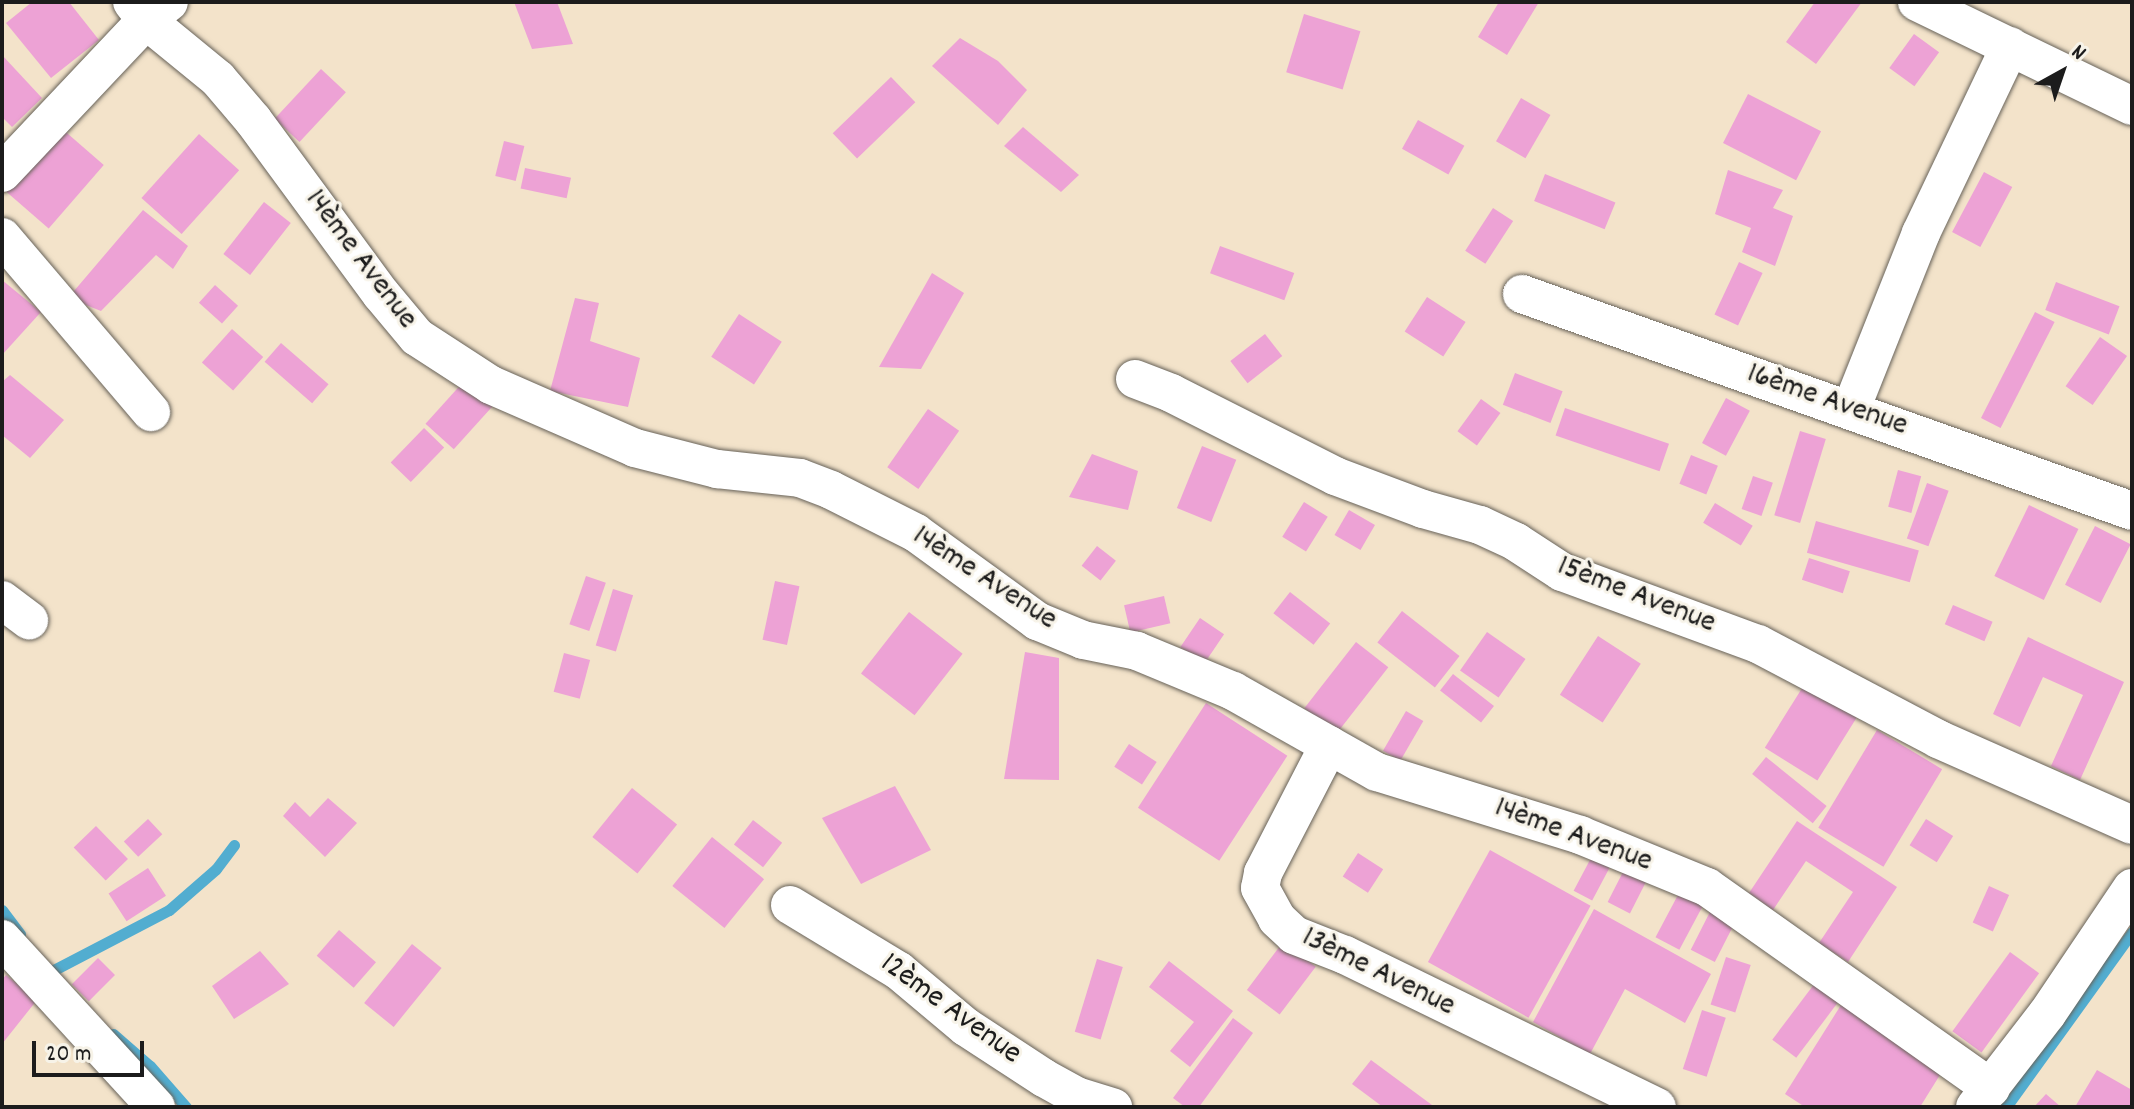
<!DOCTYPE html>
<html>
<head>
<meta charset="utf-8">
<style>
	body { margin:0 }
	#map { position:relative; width:2134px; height:1109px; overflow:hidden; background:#f3e3ca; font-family:Dekko,sans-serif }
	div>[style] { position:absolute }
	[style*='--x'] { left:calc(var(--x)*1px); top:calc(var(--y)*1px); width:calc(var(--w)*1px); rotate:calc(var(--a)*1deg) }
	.stream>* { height:11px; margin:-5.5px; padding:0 5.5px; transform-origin:5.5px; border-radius:5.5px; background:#52add0 }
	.building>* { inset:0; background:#eda2d5; transform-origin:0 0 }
	.roads { filter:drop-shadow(0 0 2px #676259) drop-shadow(0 0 2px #676259) }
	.street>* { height:38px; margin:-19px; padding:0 19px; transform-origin:19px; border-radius:19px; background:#fff }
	span { translate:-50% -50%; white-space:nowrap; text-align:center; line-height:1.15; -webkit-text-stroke:6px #f7f3e8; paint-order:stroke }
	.street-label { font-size:32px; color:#1c1c1c }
	.frame { position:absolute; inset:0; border:4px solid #1c1c1c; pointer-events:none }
	.north { position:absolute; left:2022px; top:32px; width:80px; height:80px; -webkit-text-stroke:6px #f7f3e8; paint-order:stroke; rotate:40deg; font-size:22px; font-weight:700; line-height:32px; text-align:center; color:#1c1c1c }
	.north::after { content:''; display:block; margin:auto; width:28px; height:36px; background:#1c1c1c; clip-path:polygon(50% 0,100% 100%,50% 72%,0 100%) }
	.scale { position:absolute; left:32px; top:1041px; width:112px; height:36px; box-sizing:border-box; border:4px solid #1c1c1c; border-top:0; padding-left:10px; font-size:24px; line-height:28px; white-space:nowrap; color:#1c1c1c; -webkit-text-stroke:6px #f7f3e8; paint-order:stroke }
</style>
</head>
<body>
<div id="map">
	<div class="stream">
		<i style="--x:2;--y:910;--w:30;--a:53"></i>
		<i style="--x:48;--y:973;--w:136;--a:-27.5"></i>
		<i style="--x:169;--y:910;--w:62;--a:-41.1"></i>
		<i style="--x:216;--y:869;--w:30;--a:-53"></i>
		<i style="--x:113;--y:1034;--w:49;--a:40.9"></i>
		<i style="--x:150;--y:1066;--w:55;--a:48.7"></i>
		<i style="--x:2006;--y:1107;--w:216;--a:-54.2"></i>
	</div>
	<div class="building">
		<i style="clip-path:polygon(32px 2px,69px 2px,99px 40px,51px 78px,6px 23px)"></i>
		<i style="clip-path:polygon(514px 2px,557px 2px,573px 44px,532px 49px)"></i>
		<i style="clip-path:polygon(1499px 2px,1539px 2px,1507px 55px,1478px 37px)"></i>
		<i style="clip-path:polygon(1815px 2px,1862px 2px,1816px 64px,1786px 42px)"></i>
		<i style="left:1304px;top:14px;width:59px;height:61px;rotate:17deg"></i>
		<i style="left:1914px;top:34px;width:31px;height:42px;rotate:36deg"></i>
		<i style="clip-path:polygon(960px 38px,998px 61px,1027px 90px,998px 125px,932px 66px)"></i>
		<i style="clip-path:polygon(2px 55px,42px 98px,12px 127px,2px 117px)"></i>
		<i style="left:321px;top:69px;width:34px;height:68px;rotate:43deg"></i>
		<i style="left:891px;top:77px;width:35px;height:81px;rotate:46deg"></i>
		<i style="left:1748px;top:94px;width:82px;height:55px;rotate:27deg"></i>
		<i style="left:1521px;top:98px;width:34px;height:50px;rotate:30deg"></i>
		<i style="left:1418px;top:120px;width:53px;height:33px;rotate:29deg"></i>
		<i style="left:60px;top:127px;width:58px;height:84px;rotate:41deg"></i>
		<i style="clip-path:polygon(1023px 127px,1079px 175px,1061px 192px,1004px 146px)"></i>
		<i style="left:199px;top:134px;width:54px;height:86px;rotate:42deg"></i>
		<i style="left:504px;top:141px;width:21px;height:36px;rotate:14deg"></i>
		<i style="left:525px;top:168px;width:47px;height:21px;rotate:12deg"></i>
		<i style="clip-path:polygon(1728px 170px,1783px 190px,1773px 208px,1793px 216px,1775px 266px,1742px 252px,1751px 228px,1715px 214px)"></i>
		<i style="left:1984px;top:172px;width:32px;height:68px;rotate:28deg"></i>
		<i style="left:1545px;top:174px;width:76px;height:29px;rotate:22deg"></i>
		<i style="left:264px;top:202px;width:34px;height:66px;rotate:38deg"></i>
		<i style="left:1493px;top:208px;width:24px;height:51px;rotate:33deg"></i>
		<i style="clip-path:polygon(143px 210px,188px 246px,173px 269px,156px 255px,101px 311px,68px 298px)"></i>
		<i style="left:1220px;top:246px;width:79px;height:29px;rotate:20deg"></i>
		<i style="left:1739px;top:262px;width:26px;height:58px;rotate:25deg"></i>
		<i style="clip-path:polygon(932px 273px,964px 293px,921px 369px,879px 367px)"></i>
		<i style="clip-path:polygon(2px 280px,41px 312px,2px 355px)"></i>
		<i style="left:2056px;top:282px;width:68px;height:30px;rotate:21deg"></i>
		<i style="left:215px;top:285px;width:31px;height:24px;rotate:42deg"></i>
		<i style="left:1427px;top:297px;width:46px;height:41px;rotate:33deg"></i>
		<i style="clip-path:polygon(575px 298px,599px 303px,590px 341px,640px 358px,628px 407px,550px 391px)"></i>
		<i style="left:2035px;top:312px;width:22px;height:119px;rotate:27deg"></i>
		<i style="left:739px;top:314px;width:51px;height:51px;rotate:33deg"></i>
		<i style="left:232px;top:329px;width:42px;height:45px;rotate:42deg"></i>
		<i style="left:1265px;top:334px;width:28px;height:44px;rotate:52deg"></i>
		<i style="left:2100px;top:337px;width:33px;height:60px;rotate:35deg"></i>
		<i style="left:281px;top:343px;width:63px;height:25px;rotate:41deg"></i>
		<i style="left:1515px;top:373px;width:51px;height:34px;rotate:21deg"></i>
		<i style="clip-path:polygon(10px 375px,64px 420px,30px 458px,2px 435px,2px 382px)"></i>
		<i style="left:465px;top:380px;width:38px;height:59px;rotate:42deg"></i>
		<i style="left:1726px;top:398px;width:27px;height:51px;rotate:28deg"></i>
		<i style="left:1481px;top:399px;width:24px;height:40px;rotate:36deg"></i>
		<i style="left:1565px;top:408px;width:110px;height:29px;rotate:19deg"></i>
		<i style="left:928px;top:409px;width:38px;height:71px;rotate:35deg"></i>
		<i style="left:424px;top:428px;width:28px;height:48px;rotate:44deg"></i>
		<i style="left:1800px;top:431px;width:27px;height:88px;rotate:17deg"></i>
		<i style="left:1202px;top:446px;width:37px;height:67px;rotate:22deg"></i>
		<i style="clip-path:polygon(1092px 454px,1138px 471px,1128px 510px,1069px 497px)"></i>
		<i style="left:1691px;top:455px;width:29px;height:31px;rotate:22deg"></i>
		<i style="left:1898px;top:470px;width:24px;height:38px;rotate:15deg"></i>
		<i style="left:1753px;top:476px;width:21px;height:35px;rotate:19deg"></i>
		<i style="left:1927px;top:483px;width:23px;height:59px;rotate:20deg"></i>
		<i style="left:1304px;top:502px;width:28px;height:41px;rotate:32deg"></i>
		<i style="left:1715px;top:503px;width:44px;height:23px;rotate:31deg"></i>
		<i style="left:2029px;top:505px;width:55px;height:79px;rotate:26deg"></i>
		<i style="left:1349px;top:510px;width:30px;height:29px;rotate:30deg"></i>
		<i style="left:1816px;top:521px;width:107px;height:33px;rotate:16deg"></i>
		<i style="left:2095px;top:526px;width:40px;height:66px;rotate:27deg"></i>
		<i style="left:1097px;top:546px;width:24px;height:25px;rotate:38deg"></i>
		<i style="left:1809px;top:558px;width:43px;height:23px;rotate:18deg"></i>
		<i style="left:586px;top:576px;width:21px;height:51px;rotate:19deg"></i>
		<i style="left:775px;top:581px;width:25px;height:60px;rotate:12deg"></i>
		<i style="left:613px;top:589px;width:21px;height:59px;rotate:17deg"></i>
		<i style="left:1290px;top:592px;width:51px;height:27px;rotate:38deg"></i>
		<i style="left:1164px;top:596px;width:28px;height:41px;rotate:77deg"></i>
		<i style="left:1953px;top:605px;width:43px;height:21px;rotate:23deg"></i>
		<i style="left:1402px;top:611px;width:73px;height:40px;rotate:38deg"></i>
		<i style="left:909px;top:612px;width:68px;height:78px;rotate:38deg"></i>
		<i style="left:1200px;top:618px;width:29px;height:35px;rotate:34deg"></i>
		<i style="left:1487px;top:632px;width:47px;height:47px;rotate:35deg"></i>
		<i style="left:1598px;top:636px;width:51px;height:70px;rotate:33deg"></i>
		<i style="clip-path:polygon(2028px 637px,2124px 682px,2080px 780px,2051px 766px,2083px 695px,2043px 677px,2020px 727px,1993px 714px)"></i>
		<i style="left:1356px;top:642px;width:41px;height:84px;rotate:38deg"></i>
		<i style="clip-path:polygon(1025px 652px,1059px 658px,1059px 780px,1004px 779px)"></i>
		<i style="left:564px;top:653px;width:27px;height:40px;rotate:15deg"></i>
		<i style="left:1453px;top:674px;width:52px;height:21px;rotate:38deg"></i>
		<i style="left:1804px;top:685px;width:62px;height:74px;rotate:32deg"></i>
		<i style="left:1206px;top:703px;width:97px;height:125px;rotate:33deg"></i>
		<i style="left:1406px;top:711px;width:20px;height:46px;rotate:30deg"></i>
		<i style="left:1877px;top:730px;width:76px;height:114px;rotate:31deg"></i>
		<i style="left:1129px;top:744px;width:33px;height:27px;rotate:33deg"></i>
		<i style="left:1766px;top:757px;width:78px;height:22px;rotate:39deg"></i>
		<i style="clip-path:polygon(895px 786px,931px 850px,861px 884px,822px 818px)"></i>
		<i style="left:632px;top:788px;width:58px;height:63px;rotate:39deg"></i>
		<i style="clip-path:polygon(328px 798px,357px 823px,325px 857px,283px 816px,295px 802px,310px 817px)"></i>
		<i style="left:148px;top:819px;width:21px;height:33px;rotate:47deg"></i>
		<i style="left:1926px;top:819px;width:32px;height:31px;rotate:32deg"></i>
		<i style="left:753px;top:820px;width:37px;height:31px;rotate:38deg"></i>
		<i style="clip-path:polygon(1797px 821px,1897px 887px,1848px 962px,1819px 943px,1853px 892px,1806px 861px,1773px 910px,1749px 893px)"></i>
		<i style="left:96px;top:826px;width:46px;height:31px;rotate:46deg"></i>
		<i style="left:712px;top:837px;width:67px;height:63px;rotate:39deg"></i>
		<i style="left:1490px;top:850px;width:115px;height:128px;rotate:29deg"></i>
		<i style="left:1358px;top:853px;width:30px;height:28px;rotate:33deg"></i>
		<i style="left:1591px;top:858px;width:21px;height:37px;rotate:28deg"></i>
		<i style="left:148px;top:868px;width:33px;height:47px;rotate:57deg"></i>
		<i style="left:1624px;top:870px;width:25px;height:36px;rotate:27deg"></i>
		<i style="left:1989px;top:886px;width:22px;height:40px;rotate:24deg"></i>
		<i style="left:1679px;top:893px;width:27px;height:50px;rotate:28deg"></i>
		<i style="left:1713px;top:906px;width:27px;height:49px;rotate:27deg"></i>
		<i style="clip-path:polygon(1594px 909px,1711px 974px,1685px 1023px,1625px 989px,1590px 1054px,1533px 1022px)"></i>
		<i style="left:339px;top:930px;width:49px;height:34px;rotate:41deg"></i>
		<i style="left:1283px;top:942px;width:41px;height:60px;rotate:37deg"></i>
		<i style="left:412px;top:944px;width:38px;height:76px;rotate:39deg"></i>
		<i style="clip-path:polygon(260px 951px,289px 984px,234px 1019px,212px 986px)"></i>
		<i style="left:2010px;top:952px;width:36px;height:98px;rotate:36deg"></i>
		<i style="left:1726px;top:957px;width:26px;height:50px;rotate:18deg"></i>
		<i style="left:98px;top:958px;width:24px;height:37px;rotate:45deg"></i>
		<i style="left:1097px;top:959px;width:27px;height:76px;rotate:17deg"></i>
		<i style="clip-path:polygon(1169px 961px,1233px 1011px,1190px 1067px,1170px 1051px,1194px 1022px,1149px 987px)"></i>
		<i style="clip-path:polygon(6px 975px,37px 1000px,2px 1044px,2px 980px)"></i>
		<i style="left:1815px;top:983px;width:30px;height:71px;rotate:37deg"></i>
		<i style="clip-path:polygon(1841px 1005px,1943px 1070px,1920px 1107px,1805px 1107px,1785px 1094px)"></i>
		<i style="left:1702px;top:1010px;width:25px;height:62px;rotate:18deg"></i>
		<i style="clip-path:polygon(1233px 1018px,1253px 1033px,1199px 1107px,1185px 1107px,1173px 1098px)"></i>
		<i style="clip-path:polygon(1371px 1060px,1432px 1105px,1430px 1107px,1383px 1107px,1352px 1084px)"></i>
		<i style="clip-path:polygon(2097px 1070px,2132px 1090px,2132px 1107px,2075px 1107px)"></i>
		<i style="clip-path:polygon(2046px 1094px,2061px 1107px,2034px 1107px)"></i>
	</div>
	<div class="roads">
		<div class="street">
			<i style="--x:132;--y:2;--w:23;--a:52"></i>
			<i style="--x:146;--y:20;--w:93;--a:39.3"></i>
			<i style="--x:218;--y:79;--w:54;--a:49.5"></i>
			<i style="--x:253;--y:120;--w:216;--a:53.7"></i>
			<i style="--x:381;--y:294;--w:56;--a:50.1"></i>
			<i style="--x:417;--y:337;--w:88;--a:33"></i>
			<i style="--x:491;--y:385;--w:157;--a:23.6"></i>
			<i style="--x:635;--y:448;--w:85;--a:14.4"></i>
			<i style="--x:717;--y:469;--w:83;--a:6.2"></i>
			<i style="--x:800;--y:478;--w:33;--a:21"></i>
			<i style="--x:831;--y:490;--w:95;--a:26.8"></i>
			<i style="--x:916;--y:533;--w:150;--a:36"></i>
			<i style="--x:1037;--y:621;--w:50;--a:22.4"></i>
			<i style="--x:1083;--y:640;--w:55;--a:11.5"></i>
			<i style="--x:1137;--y:651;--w:104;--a:22.6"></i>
			<i style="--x:1233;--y:691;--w:165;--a:29.4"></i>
			<i style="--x:1377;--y:772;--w:213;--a:17.2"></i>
			<i style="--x:1580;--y:835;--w:137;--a:22.3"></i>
			<i style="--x:1707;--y:887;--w:348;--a:35.3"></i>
			<i style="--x:1917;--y:2;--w:239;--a:25.8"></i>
			<i style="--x:2;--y:173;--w:210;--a:-46.7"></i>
			<i style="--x:146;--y:20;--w:29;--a:-38"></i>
			<i style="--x:2;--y:237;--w:230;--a:49.6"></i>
			<i style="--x:1522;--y:294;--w:647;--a:19.58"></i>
			<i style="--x:1135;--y:379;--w:39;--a:21"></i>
			<i style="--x:1171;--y:393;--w:184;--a:26.8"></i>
			<i style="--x:1335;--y:476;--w:94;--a:20.6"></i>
			<i style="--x:1423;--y:509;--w:59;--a:15.7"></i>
			<i style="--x:1480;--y:525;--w:40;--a:25"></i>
			<i style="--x:1516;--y:542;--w:55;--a:33.1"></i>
			<i style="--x:1562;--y:572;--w:209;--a:20.2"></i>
			<i style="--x:1758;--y:644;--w:204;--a:27.8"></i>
			<i style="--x:1938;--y:739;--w:212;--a:23.9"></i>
			<i style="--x:1851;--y:409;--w:189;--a:-68.3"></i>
			<i style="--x:1921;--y:233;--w:207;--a:-64.5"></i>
			<i style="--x:2;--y:600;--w:34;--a:37"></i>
			<i style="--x:1329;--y:745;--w:144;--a:117.3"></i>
			<i style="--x:1263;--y:873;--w:15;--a:101"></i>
			<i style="--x:1260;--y:888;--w:35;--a:61"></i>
			<i style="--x:1277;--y:919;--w:23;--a:43"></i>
			<i style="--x:1294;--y:935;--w:55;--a:21.4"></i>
			<i style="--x:1345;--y:955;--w:347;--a:26"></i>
			<i style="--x:790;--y:905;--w:127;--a:31.2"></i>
			<i style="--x:899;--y:971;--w:87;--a:39.9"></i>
			<i style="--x:966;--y:1027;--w:93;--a:33.2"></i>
			<i style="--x:1044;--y:1078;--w:37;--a:29"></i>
			<i style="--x:1076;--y:1096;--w:39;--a:17"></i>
			<i style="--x:2;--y:939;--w:228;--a:47.5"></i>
			<i style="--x:1975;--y:1107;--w:118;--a:-52.3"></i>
			<i style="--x:2047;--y:1014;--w:152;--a:-56"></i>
		</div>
	</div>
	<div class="street-label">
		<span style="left:360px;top:260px;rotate:53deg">14ème Avenue</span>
		<span style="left:1827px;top:401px;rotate:19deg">16ème Avenue</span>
		<span style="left:984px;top:579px;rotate:33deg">14ème Avenue</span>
		<span style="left:1636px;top:596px;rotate:21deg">15ème Avenue</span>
		<span style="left:1573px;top:836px;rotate:20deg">14ème Avenue</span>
		<span style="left:1378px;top:973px;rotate:26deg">13ème Avenue</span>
		<span style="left:950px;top:1010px;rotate:36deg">12ème Avenue</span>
	</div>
	<div class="frame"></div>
	<div class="north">N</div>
	<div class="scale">20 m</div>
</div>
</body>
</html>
